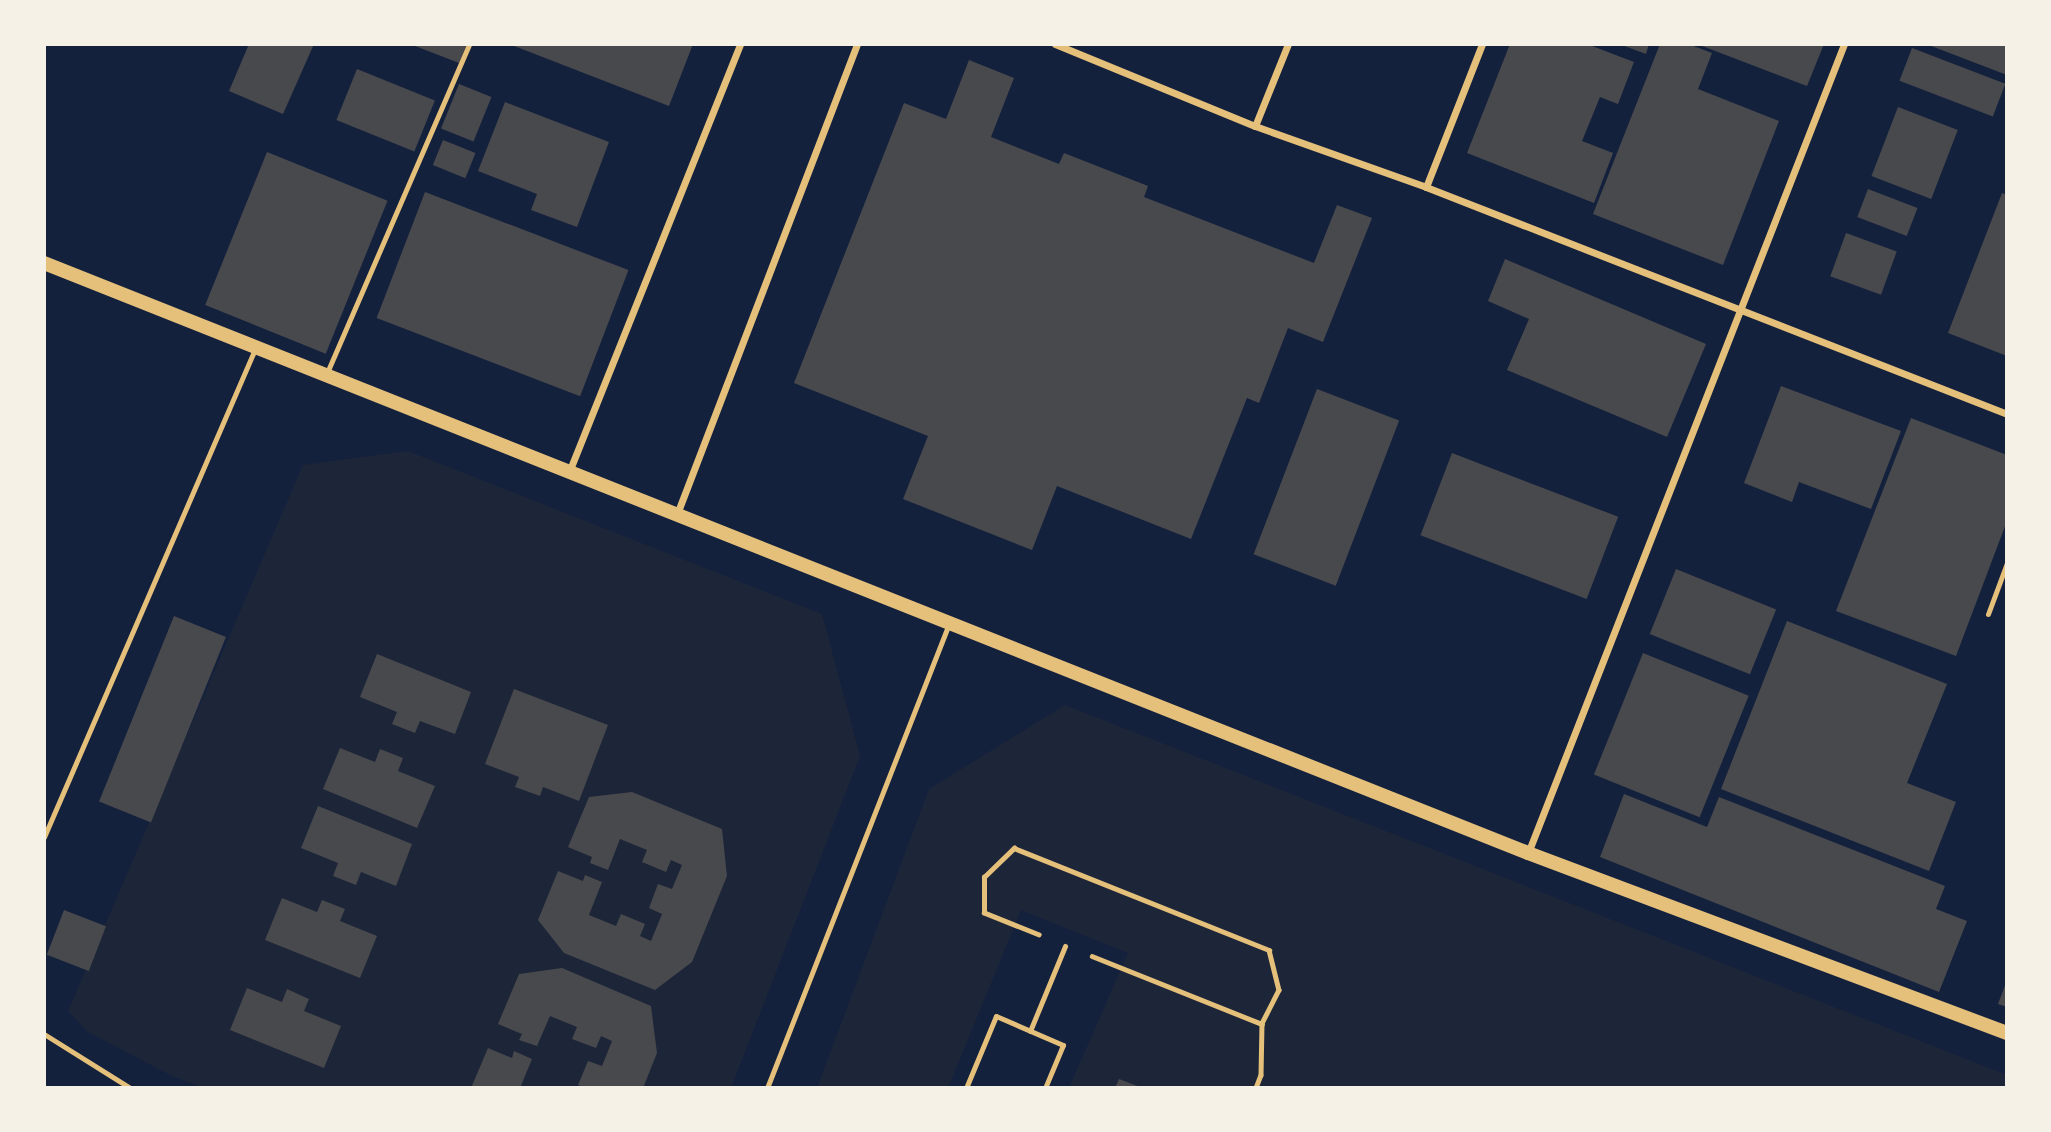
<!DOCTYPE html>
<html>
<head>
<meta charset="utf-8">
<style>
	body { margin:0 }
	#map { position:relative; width:2051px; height:1132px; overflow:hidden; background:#14213d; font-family:"Work Sans",sans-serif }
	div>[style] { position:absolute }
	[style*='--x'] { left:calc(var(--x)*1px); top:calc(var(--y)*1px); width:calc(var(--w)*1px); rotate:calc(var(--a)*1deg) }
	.green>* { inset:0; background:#1d2539 }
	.building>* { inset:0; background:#48494c; transform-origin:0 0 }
	.path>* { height:4.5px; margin:-2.25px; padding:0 2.25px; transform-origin:2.25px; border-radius:2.25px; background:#e5c07b }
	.service>* { height:5px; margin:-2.5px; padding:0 2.5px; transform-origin:2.5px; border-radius:2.5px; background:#e5c07b }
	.minor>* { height:7px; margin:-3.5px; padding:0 3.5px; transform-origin:3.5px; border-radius:3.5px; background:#e5c07b }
	.secondary>* { height:14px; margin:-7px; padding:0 7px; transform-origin:7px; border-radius:7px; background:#e5c07b }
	span { translate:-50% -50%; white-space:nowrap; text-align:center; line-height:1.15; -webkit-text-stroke:6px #f6f1e7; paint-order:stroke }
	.frame { position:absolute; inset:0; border:46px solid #f6f1e7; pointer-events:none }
</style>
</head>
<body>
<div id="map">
	<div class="green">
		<i style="clip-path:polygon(408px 451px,822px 614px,860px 756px,731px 1088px,203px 1088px,170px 1075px,88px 1032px,68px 1011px,303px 465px)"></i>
		<i style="clip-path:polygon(1065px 705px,2007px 1075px,2007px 1088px,1143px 1088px,1127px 1082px,1125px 1088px,1069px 1088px,1128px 953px,1021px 910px,948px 1088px,817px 1088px,929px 789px)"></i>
	</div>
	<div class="building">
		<i style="clip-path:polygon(249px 44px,314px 44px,283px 114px,229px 91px)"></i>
		<i style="clip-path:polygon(410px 44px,467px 44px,459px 63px)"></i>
		<i style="clip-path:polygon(509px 44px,693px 44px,669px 106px)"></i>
		<i style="clip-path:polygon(1510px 44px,1587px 44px,1634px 62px,1618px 104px,1600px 97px,1582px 141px,1613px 153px,1594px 203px,1467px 153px)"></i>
		<i style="clip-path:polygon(1619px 44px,1649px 44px,1646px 54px)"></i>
		<i style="clip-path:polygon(1660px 44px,1688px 44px,1712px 53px,1698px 89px,1779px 121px,1723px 265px,1593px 214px)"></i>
		<i style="clip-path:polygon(1697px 44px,1824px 44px,1807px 86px)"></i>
		<i style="clip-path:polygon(1926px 44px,2007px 44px,2007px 75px)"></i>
		<i style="left:1912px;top:48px;width:100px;height:35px;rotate:21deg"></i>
		<i style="clip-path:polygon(969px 60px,1014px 78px,991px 137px,1059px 164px,1064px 153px,1148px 186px,1144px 197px,1314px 263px,1337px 205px,1372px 218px,1323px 342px,1288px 328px,1259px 403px,1247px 398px,1191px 539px,1057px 486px,1032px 550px,903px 499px,928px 436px,794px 383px,904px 103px,946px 119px)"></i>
		<i style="left:357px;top:69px;width:84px;height:55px;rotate:22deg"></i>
		<i style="left:459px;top:84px;width:35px;height:48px;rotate:22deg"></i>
		<i style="clip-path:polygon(505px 102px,609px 142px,577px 227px,531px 210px,537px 194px,478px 171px)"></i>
		<i style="left:1898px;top:107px;width:64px;height:74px;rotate:21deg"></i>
		<i style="left:443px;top:140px;width:35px;height:27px;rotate:22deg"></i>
		<i style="left:267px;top:152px;width:130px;height:165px;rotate:22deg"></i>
		<i style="left:1868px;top:189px;width:53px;height:30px;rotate:21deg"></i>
		<i style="left:425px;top:192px;width:218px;height:135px;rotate:21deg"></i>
		<i style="clip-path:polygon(2002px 193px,2007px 195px,2007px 356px,1948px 333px)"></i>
		<i style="left:1846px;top:233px;width:54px;height:46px;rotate:20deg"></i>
		<i style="clip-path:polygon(1505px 259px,1706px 344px,1667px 437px,1507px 370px,1529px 319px,1488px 301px)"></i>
		<i style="clip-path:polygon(1781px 386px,1901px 431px,1871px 509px,1799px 482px,1792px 502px,1744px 483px)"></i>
		<i style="left:1317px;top:389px;width:88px;height:177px;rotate:21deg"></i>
		<i style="clip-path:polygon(1911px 418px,2007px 455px,2007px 521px,1956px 656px,1836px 611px)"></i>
		<i style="left:1452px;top:453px;width:178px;height:88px;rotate:21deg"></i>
		<i style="left:1676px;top:569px;width:108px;height:70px;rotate:22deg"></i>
		<i style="left:174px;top:616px;width:56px;height:200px;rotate:22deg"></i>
		<i style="clip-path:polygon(1787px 621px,1947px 684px,1907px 783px,1956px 802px,1929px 871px,1721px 789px)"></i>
		<i style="left:1643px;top:653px;width:114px;height:131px;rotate:22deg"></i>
		<i style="clip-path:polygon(377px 654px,471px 692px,455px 734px,420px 721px,415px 733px,392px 724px,397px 712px,360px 697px)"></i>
		<i style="clip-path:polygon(514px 689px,608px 725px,579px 801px,543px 787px,540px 796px,515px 787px,519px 777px,485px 764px)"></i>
		<i style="clip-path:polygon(340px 748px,375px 762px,380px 749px,403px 758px,398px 771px,435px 786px,417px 828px,323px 789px)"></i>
		<i style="clip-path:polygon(632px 792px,722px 829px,727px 876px,692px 962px,655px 990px,564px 953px,538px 920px,558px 871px,583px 881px,585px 875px,602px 882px,589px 915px,616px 926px,621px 914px,645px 924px,640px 936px,651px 941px,662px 914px,649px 908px,658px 884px,672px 889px,682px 865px,671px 860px,666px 872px,642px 862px,647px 850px,620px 839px,608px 870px,590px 863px,592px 857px,568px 847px,589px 797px)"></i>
		<i style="clip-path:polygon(1624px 794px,1707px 827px,1719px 797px,1945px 886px,1936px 909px,1967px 921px,1939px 992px,1600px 857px)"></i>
		<i style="clip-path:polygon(318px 806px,412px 844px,396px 886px,361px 872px,356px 885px,333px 876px,338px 863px,301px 848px)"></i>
		<i style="clip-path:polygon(282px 898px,317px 912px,322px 900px,345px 909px,340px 921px,377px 936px,360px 978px,265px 940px)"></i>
		<i style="left:64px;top:910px;width:45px;height:48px;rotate:21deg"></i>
		<i style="clip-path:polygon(562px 968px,651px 1006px,657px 1053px,643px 1088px,586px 1088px,578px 1085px,588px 1061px,602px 1066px,612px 1041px,601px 1036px,596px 1048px,572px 1039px,577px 1027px,550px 1016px,537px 1046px,519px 1040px,522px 1034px,498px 1024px,519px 974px)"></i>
		<i style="clip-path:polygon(2007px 980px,2007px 1007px,1998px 1004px)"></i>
		<i style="clip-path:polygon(247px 988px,282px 1002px,287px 989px,309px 999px,304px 1011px,341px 1026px,324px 1068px,230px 1030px)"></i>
		<i style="clip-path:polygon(488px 1048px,512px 1058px,514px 1051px,532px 1059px,520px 1088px,471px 1088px)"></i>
		<i style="clip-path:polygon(1119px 1079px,1143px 1088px,1115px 1088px)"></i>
	</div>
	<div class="path">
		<i style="--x:1039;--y:935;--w:59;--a:-158.2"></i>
		<i style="--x:984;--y:913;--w:36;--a:-90"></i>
		<i style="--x:984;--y:877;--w:42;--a:-44"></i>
		<i style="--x:1014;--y:848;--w:275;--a:21.8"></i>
		<i style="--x:1269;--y:950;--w:41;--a:76"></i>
		<i style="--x:1279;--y:990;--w:38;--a:117"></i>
		<i style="--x:1262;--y:1024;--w:51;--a:91.1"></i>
		<i style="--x:1261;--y:1075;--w:14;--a:111"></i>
		<i style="--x:1092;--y:956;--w:183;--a:21.8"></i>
	</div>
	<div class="service">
		<i style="--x:326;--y:375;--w:361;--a:-66.6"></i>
		<i style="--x:1988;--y:614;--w:54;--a:-69.6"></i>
		<i style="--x:44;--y:837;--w:532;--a:-66.62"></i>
		<i style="--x:1030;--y:1031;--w:92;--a:-67.6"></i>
		<i style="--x:44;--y:1034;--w:102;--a:32.1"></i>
		<i style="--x:767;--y:1088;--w:497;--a:-68.6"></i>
		<i style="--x:966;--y:1088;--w:78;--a:-67.4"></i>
		<i style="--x:996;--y:1016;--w:73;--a:23.4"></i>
		<i style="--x:1063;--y:1045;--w:47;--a:112.7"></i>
	</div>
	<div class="minor">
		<i style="--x:1055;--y:44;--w:216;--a:22.3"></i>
		<i style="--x:1255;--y:126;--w:182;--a:19.6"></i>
		<i style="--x:1426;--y:187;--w:624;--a:21.34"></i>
		<i style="--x:1255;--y:126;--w:88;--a:-68.1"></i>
		<i style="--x:1426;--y:187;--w:154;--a:-68.6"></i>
		<i style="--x:569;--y:472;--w:461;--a:-68.2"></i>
		<i style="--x:677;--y:514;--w:503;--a:-69.04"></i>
		<i style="--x:1528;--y:853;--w:869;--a:-68.66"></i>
	</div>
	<div class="secondary">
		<i style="--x:44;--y:263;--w:1597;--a:21.68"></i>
		<i style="--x:1528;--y:853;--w:512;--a:20.6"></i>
	</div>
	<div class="frame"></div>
</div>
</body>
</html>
